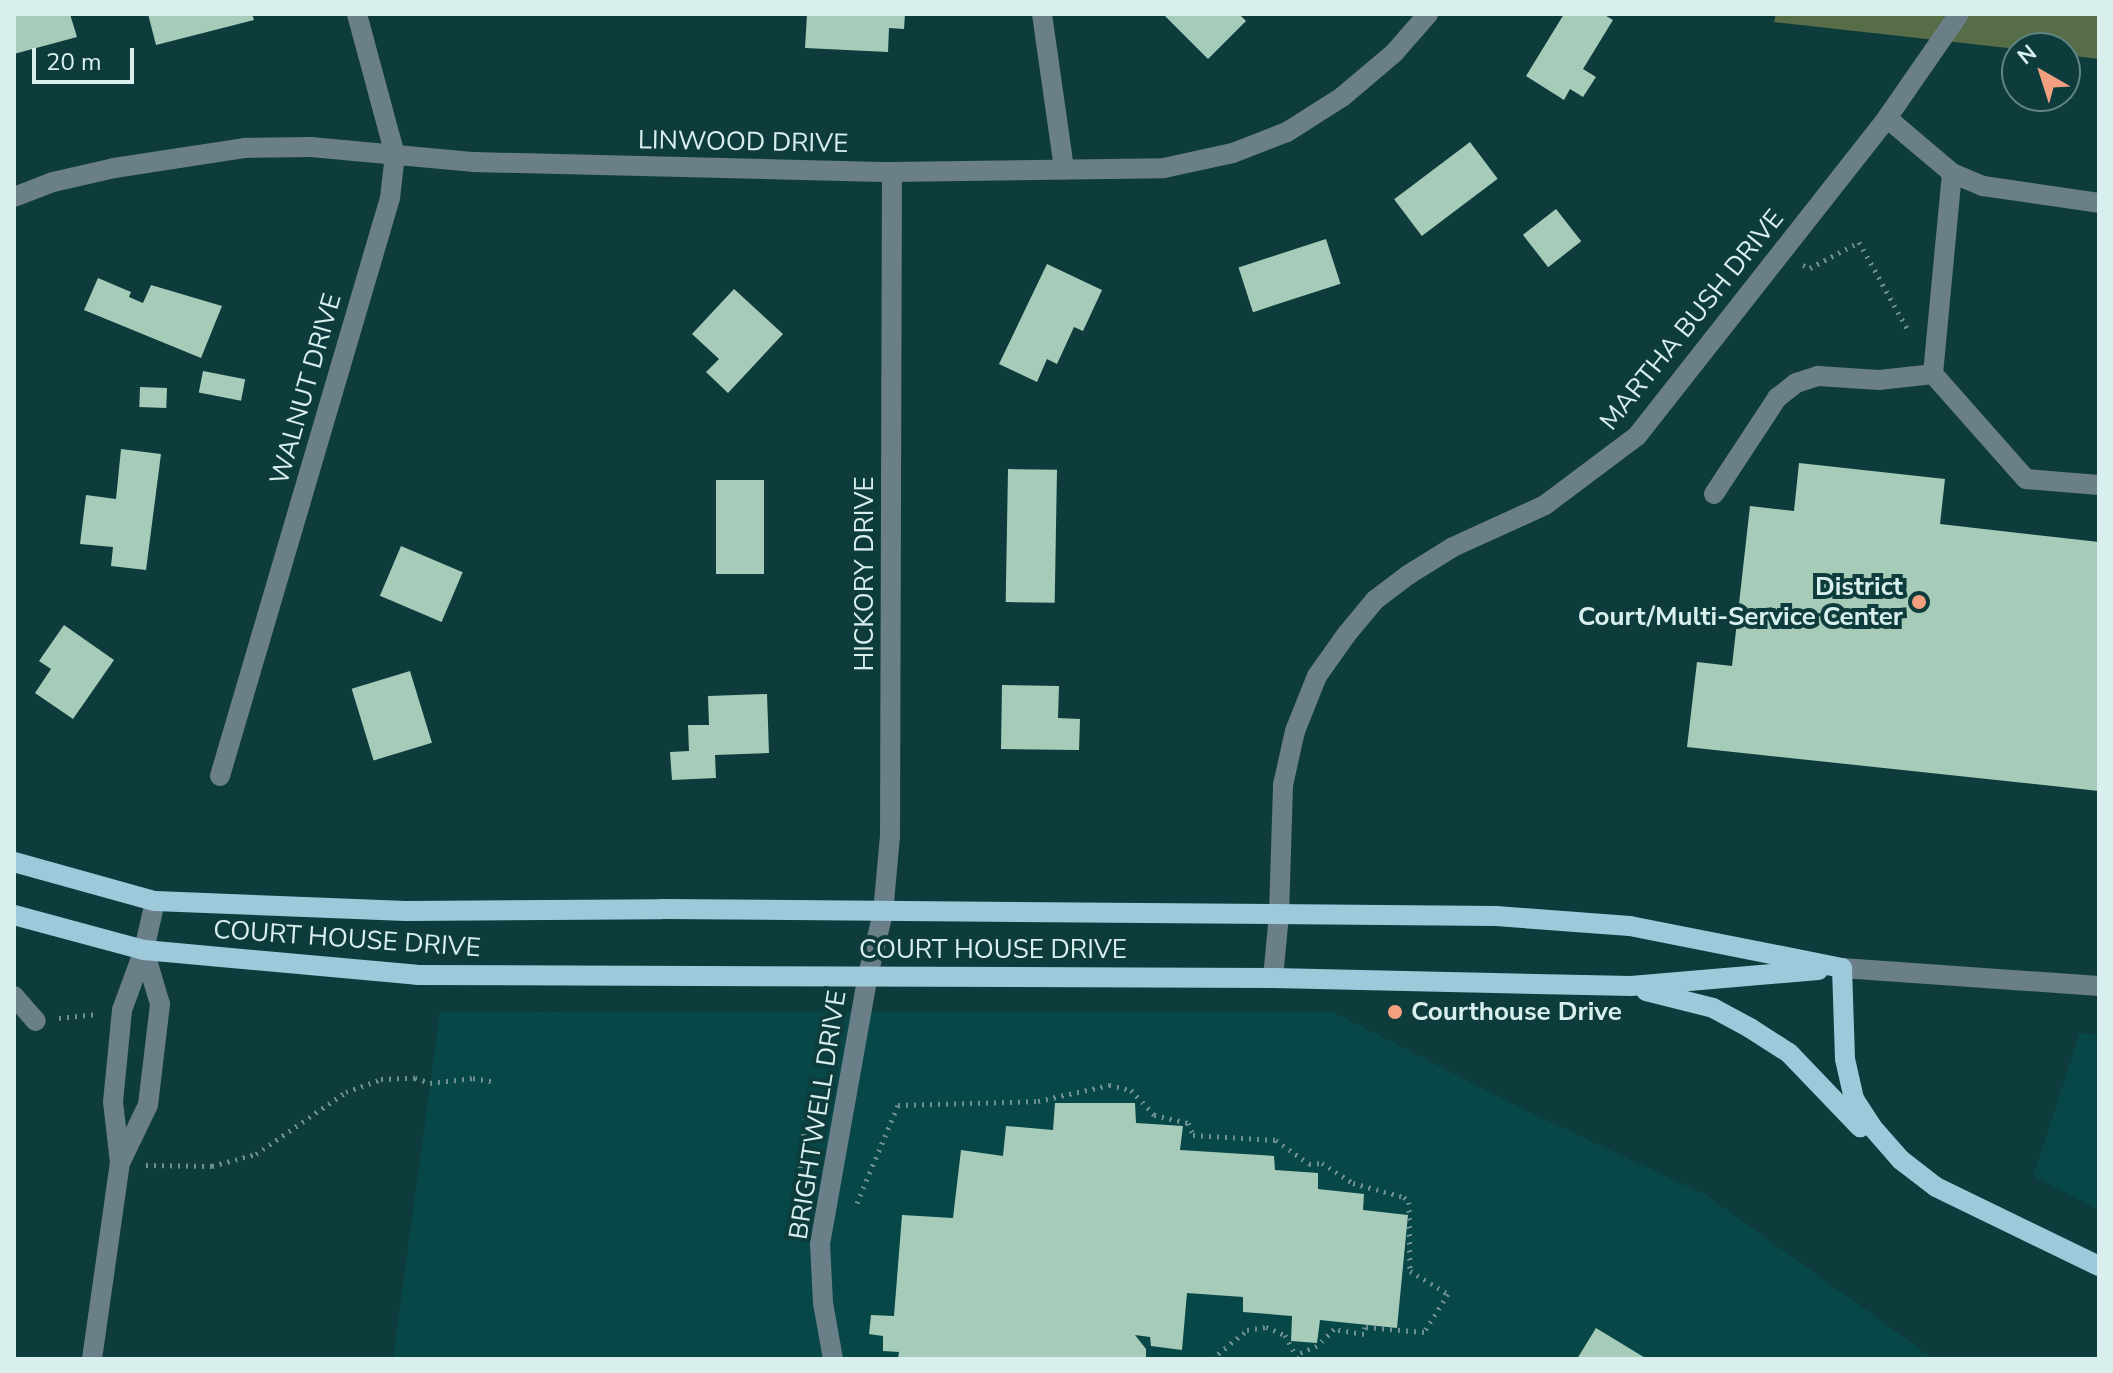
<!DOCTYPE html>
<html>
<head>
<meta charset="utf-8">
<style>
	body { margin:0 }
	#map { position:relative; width:2113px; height:1373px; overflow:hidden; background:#0e3c3c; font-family:"Nunito Sans",sans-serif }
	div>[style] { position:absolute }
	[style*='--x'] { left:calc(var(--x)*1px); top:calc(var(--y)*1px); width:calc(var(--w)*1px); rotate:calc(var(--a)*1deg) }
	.built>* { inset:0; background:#084747 }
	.forest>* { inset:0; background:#566d48 }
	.building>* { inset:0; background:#a6ccb9; transform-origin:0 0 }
	.path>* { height:5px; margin-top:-2.5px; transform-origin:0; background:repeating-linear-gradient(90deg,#6c8f8f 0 2px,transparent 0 8px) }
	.minor>* { height:20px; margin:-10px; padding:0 10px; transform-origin:10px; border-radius:10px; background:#6a7f88 }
	.major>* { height:20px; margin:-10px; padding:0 10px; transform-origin:10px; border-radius:10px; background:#9dc9db }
	.dots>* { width:22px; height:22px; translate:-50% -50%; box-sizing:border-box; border:4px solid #0e3c3c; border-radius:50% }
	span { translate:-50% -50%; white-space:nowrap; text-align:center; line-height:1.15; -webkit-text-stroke:8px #0e3c3c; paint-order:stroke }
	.street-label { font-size:26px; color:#d8efee }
	.poi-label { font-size:26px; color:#d8efee; font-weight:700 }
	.right { translate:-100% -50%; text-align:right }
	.left { translate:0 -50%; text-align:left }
	.frame { position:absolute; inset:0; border:16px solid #d8efee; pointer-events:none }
	.north { position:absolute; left:2001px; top:32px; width:80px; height:80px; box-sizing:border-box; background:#0e3c3c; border:2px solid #5f8483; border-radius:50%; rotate:321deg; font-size:22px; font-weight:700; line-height:32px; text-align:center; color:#d8efee }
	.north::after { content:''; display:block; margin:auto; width:28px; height:36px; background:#f2a080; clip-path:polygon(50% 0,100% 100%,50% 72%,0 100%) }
	.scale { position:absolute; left:32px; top:48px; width:102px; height:36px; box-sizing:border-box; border:4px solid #d8efee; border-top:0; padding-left:10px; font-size:24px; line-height:28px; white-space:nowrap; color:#d8efee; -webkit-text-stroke:6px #0e3c3c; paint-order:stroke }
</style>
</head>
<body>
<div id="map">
	<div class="built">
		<i style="clip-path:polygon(1331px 1011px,1527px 1111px,1706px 1195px,1934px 1359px,393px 1359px,440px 1012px)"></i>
		<i style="clip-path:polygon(2080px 1033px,2099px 1035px,2099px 1210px,2033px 1176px)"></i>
	</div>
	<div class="forest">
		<i style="clip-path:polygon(1776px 14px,2099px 14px,2099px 59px,2065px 55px,2065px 48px,2017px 49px,1774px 22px)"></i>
	</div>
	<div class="building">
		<i style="clip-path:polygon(14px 14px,70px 14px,77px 37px,14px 54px)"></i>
		<i style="clip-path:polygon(148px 14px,252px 14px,254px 20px,156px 45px)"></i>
		<i style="clip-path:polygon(807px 14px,905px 14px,904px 29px,889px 28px,888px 52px,805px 48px)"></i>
		<i style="clip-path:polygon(1163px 14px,1239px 14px,1246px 21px,1208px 59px)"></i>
		<i style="clip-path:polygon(1564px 14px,1603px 14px,1613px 20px,1583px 69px,1596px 77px,1583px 97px,1570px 89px,1564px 100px,1526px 76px)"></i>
		<i style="left:1470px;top:142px;width:46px;height:95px;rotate:53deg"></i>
		<i style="left:1556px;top:209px;width:41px;height:42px;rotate:52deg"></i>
		<i style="left:1326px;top:239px;width:47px;height:92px;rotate:72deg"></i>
		<i style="clip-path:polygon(1047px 264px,1102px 290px,1083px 331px,1074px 327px,1057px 364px,1047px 359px,1037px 382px,999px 364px)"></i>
		<i style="clip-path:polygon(98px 278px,131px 292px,129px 297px,143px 303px,151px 285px,222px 306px,201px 358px,84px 310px)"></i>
		<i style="clip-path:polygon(734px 289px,783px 334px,728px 393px,706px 372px,719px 359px,692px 334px)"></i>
		<i style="left:203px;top:371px;width:43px;height:22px;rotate:11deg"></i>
		<i style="left:140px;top:387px;width:27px;height:20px;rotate:2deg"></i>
		<i style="clip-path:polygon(121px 449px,161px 454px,146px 570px,111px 566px,113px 547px,80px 544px,86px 495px,116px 499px)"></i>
		<i style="clip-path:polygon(1799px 463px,1945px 479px,1940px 524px,2099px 542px,2099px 791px,1687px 747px,1697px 662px,1732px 666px,1750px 506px,1794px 511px)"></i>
		<i style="left:1008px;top:469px;width:49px;height:133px;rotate:1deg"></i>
		<i style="left:764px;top:480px;width:94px;height:48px;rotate:90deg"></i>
		<i style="left:401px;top:546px;width:67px;height:54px;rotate:23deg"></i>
		<i style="clip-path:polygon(64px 625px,114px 660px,73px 719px,35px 693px,51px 669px,39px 661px)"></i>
		<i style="left:410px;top:671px;width:75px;height:61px;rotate:73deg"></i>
		<i style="clip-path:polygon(1002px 685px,1059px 686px,1058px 718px,1080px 719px,1079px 750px,1001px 749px)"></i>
		<i style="clip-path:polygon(767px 694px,769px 753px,715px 755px,716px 778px,672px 780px,670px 752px,689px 751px,688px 725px,709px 725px,708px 696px)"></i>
		<i style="clip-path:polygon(1055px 1103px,1135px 1103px,1136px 1123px,1183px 1126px,1180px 1150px,1274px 1156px,1275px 1170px,1318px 1173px,1318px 1189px,1364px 1194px,1363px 1210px,1408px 1215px,1397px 1328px,1320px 1320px,1317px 1343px,1291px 1341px,1292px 1316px,1243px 1312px,1243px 1297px,1187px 1293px,1182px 1350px,1151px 1346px,1150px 1337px,1135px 1335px,1146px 1349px,1146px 1359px,898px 1359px,899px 1352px,883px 1351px,883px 1336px,869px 1334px,871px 1315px,894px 1316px,902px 1215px,953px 1218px,961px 1150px,1003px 1156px,1006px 1126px,1053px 1130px)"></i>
		<i style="clip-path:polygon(1596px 1328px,1647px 1359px,1577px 1359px)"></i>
	</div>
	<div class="path">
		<i style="--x:1803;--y:265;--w:8;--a:23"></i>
		<i style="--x:1810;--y:268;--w:55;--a:-28"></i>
		<i style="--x:1859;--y:242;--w:103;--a:60.9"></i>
		<i style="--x:59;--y:1018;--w:38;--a:-6"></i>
		<i style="--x:146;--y:1165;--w:66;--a:0.9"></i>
		<i style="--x:212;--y:1166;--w:46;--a:-15.3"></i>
		<i style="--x:256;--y:1154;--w:109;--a:-34.6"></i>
		<i style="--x:346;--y:1092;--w:37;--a:-20"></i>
		<i style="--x:381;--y:1079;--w:34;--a:-2"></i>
		<i style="--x:415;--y:1078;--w:16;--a:18"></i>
		<i style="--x:430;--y:1083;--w:43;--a:-6.6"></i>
		<i style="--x:473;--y:1078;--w:23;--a:10"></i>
		<i style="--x:857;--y:1203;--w:106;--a:-67.3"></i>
		<i style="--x:898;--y:1105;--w:140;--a:-1.6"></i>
		<i style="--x:1038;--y:1101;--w:73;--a:-12.7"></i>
		<i style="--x:1109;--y:1085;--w:23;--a:13"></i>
		<i style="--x:1131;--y:1090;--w:34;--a:47"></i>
		<i style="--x:1154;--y:1115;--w:35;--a:13"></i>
		<i style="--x:1188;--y:1123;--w:13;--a:67"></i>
		<i style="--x:1193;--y:1135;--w:83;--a:3.4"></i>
		<i style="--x:1276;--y:1140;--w:41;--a:36"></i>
		<i style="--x:1309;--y:1164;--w:13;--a:-4"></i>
		<i style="--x:1322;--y:1163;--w:37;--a:33"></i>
		<i style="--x:1353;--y:1183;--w:53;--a:15.4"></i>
		<i style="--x:1404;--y:1197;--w:7;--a:45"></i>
		<i style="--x:1409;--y:1202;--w:69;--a:89.2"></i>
		<i style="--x:1410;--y:1271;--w:44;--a:31.2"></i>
		<i style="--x:1448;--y:1294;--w:45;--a:122.3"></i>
		<i style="--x:1424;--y:1332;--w:59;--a:-175.2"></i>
		<i style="--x:1365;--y:1327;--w:7;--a:98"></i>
		<i style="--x:1364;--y:1334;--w:30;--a:-171"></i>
		<i style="--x:1334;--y:1329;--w:24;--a:135"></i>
		<i style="--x:1317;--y:1346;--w:22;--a:158"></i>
		<i style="--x:796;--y:1207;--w:95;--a:-83.9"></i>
		<i style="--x:1206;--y:1359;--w:6;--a:0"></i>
		<i style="--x:1212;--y:1359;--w:45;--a:-39.6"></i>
		<i style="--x:1247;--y:1330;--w:19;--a:-9"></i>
		<i style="--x:1266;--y:1327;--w:21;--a:23"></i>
		<i style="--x:1285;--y:1335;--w:27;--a:62"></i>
	</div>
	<div class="minor">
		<i style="--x:1042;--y:14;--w:157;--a:81.9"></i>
		<i style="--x:1887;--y:118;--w:85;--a:40.2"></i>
		<i style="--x:1952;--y:173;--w:34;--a:23"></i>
		<i style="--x:1983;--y:186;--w:117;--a:8.3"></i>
		<i style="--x:14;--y:197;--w:42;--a:-21"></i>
		<i style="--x:53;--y:182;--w:63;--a:-12.9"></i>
		<i style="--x:114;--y:168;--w:133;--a:-8.7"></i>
		<i style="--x:245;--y:148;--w:66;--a:-0.9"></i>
		<i style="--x:311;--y:147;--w:164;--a:5.3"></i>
		<i style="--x:474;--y:162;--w:418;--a:1.4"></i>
		<i style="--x:892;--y:172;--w:272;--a:-0.8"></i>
		<i style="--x:1164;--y:168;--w:71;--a:-12.3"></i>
		<i style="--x:1233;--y:153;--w:58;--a:-21.3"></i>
		<i style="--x:1287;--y:132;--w:65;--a:-32.5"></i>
		<i style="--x:1342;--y:97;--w:68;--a:-40.2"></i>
		<i style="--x:1394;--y:53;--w:52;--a:-48.9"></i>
		<i style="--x:1933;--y:374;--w:140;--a:48.5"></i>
		<i style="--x:2026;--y:479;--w:73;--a:4.7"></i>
		<i style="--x:1714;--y:494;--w:115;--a:-56.7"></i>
		<i style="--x:1777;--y:398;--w:24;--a:-38"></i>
		<i style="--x:1796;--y:383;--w:23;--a:-18"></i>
		<i style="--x:1818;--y:376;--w:61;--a:3.8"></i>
		<i style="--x:1879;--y:380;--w:54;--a:-6.3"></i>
		<i style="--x:1933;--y:374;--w:202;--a:-84.6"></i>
		<i style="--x:220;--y:776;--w:602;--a:-73.61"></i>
		<i style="--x:390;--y:198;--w:43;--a:-83.4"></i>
		<i style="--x:395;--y:155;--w:146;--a:-105.1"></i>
		<i style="--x:1842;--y:968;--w:258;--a:4"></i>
		<i style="--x:1273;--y:978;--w:64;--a:-84.6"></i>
		<i style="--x:1279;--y:914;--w:129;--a:-88.2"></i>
		<i style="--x:1283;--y:785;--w:55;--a:-77.5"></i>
		<i style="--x:1295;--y:731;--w:59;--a:-68.2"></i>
		<i style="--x:1317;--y:676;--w:50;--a:-54.7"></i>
		<i style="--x:1346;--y:635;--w:45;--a:-50.4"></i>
		<i style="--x:1375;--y:600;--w:41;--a:-37.1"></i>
		<i style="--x:1408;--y:575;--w:53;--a:-31.9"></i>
		<i style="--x:1453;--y:547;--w:101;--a:-24.5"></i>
		<i style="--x:1545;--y:505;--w:115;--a:-36.9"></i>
		<i style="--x:1637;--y:436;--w:405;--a:-51.8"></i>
		<i style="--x:1887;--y:118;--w:126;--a:-55.3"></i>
		<i style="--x:14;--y:996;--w:33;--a:49"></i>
		<i style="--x:121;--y:1161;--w:62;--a:-64.3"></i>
		<i style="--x:148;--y:1105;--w:102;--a:-83.2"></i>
		<i style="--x:160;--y:1004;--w:56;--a:-106.5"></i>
		<i style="--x:92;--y:1359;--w:198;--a:-81.9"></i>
		<i style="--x:120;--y:1163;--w:61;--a:-96.5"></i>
		<i style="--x:113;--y:1102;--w:92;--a:-84.4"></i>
		<i style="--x:122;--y:1010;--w:64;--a:-69.9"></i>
		<i style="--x:144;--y:950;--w:50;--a:-77.3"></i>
		<i style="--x:833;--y:1359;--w:57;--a:-100.1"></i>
		<i style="--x:823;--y:1303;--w:59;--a:-92.9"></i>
		<i style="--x:820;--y:1244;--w:273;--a:-79.9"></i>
		<i style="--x:868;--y:975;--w:64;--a:-76.4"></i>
		<i style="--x:883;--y:913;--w:77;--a:-84.8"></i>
		<i style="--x:890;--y:836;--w:664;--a:-89.83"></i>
	</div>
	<div class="major">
		<i style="--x:14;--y:862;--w:146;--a:15.5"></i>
		<i style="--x:155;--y:901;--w:251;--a:2.3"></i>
		<i style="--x:406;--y:911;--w:256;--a:-0.4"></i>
		<i style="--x:662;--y:909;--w:834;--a:0.48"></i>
		<i style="--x:1496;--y:916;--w:134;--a:4.3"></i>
		<i style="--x:1630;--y:926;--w:216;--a:11.2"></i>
		<i style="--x:14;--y:915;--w:135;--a:15.1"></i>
		<i style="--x:144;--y:950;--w:274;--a:5.2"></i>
		<i style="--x:417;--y:975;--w:856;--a:0.2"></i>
		<i style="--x:1273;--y:978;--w:358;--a:1.3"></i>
		<i style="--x:1631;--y:986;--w:188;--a:-4.9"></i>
		<i style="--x:1842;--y:968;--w:91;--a:88.1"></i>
		<i style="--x:1845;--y:1059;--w:41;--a:77.3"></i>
		<i style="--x:1854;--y:1099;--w:33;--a:57"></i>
		<i style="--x:1872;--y:1127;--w:44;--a:48.7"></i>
		<i style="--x:1901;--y:1160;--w:44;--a:37.6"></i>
		<i style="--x:1936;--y:1187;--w:181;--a:25.9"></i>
		<i style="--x:1646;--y:991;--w:69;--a:14.2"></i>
		<i style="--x:1713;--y:1008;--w:42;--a:28.4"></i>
		<i style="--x:1750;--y:1028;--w:46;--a:32.7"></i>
		<i style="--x:1789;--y:1053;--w:103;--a:46.2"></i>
	</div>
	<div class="dots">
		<i style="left:1919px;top:602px;background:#f2a080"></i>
		<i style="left:1395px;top:1012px;background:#f2a080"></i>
	</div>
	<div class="street-label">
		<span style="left:743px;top:142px;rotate:1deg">LINWOOD DRIVE</span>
		<span style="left:1692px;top:320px;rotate:-51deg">MARTHA BUSH DRIVE</span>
		<span style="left:306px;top:389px;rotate:-74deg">WALNUT DRIVE</span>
		<span style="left:865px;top:574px;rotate:-90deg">HICKORY DRIVE</span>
		<span style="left:347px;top:939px;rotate:4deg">COURT HOUSE DRIVE</span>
		<span style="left:993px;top:950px">COURT HOUSE DRIVE</span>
		<span style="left:818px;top:1115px;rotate:-81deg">BRIGHTWELL DRIVE</span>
	</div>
	<div class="poi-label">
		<span class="right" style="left:1903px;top:602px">District<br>Court/Multi-Service Center</span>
		<span class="left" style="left:1411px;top:1012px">Courthouse Drive</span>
	</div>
	<div class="frame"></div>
	<div class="north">N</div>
	<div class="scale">20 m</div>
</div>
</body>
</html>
